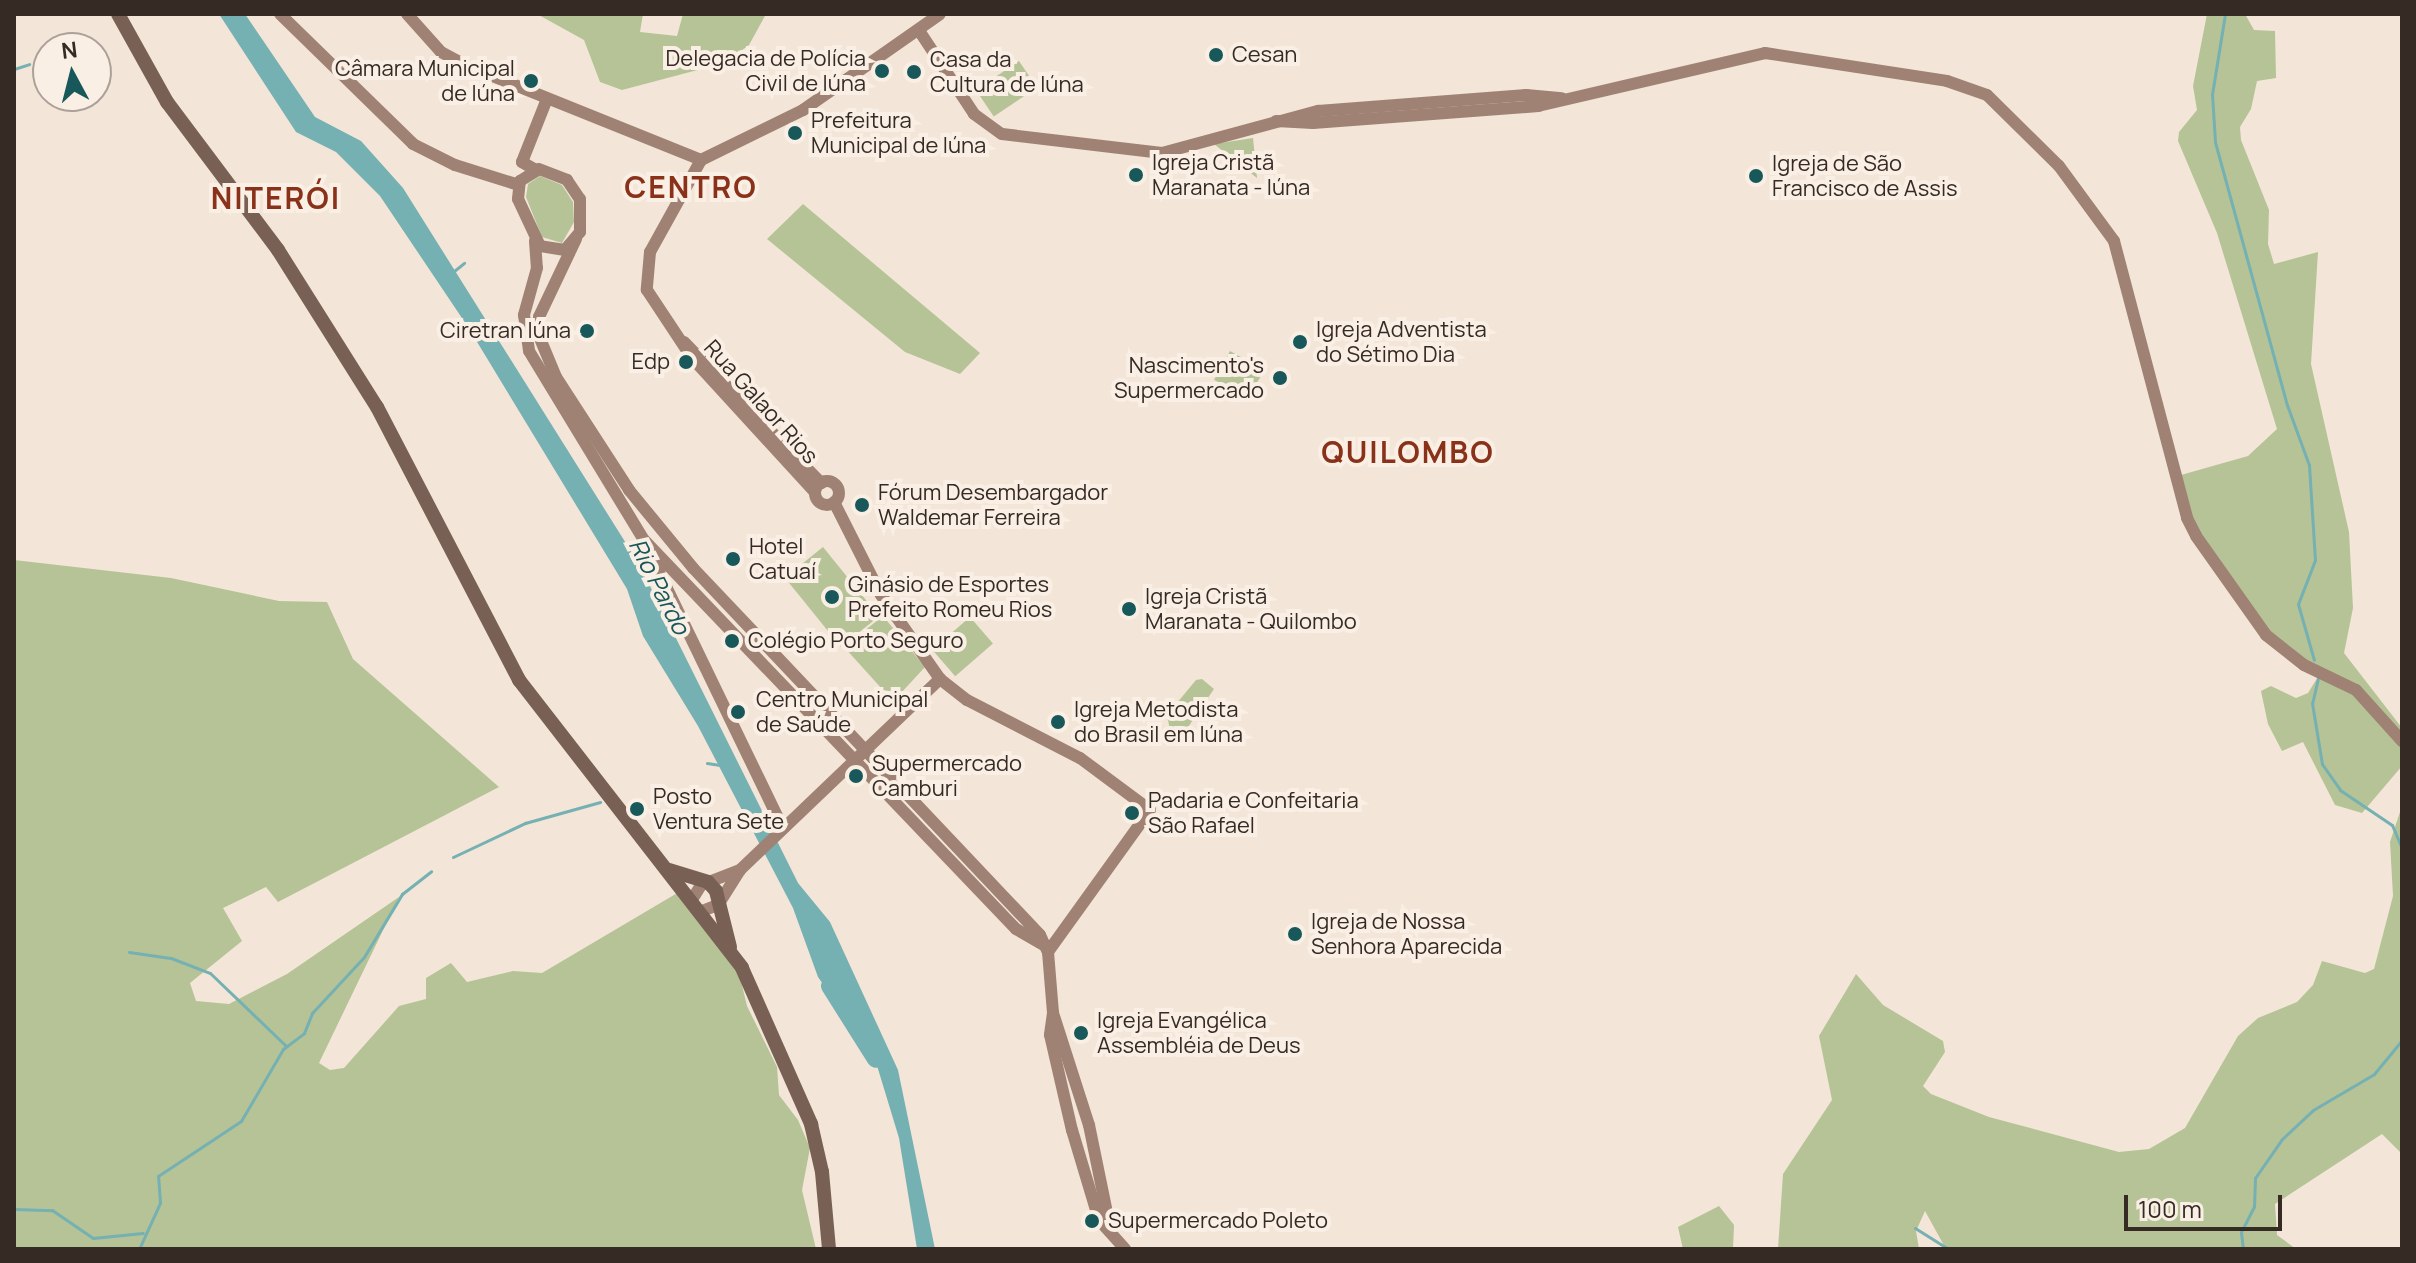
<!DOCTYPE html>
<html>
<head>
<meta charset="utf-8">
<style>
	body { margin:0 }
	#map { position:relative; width:2416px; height:1263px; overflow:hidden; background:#f3e5d7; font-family:Manrope,sans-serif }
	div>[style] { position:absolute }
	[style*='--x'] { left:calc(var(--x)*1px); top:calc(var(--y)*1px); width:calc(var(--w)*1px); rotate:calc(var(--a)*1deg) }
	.green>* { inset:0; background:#b5c397; transform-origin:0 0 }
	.water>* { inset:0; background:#75b1b2 }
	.stream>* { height:3px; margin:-1.5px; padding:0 1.5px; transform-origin:1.5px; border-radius:1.5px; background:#75b1b2 }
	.river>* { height:18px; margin:-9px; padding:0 9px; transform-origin:9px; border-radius:9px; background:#75b1b2 }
	.secondary>* { height:12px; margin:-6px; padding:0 6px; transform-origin:6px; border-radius:6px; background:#9f8274 }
	.secondary>.ring { margin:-6px; padding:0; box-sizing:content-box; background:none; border:12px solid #9f8274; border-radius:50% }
	.primary>* { height:14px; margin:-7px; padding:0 7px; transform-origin:7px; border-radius:7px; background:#796055 }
	.dots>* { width:22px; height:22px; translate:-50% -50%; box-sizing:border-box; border:4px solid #faefe4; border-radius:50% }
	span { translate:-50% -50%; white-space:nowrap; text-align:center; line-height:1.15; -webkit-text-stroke:8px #faefe4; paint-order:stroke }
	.poi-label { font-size:22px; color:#362a25 }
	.left { translate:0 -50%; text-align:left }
	.right { translate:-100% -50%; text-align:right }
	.street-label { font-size:22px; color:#362a25 }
	.water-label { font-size:24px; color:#18585a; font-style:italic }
	.district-label { font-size:30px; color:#8a3119; font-weight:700; letter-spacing:2px }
	.frame { position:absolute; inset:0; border:16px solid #362a25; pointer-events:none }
	.north { position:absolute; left:32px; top:32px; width:80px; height:80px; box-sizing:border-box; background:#faefe4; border:2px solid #aca098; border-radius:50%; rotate:353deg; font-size:22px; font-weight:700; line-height:32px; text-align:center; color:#362a25 }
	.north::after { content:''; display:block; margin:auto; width:28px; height:36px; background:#18585a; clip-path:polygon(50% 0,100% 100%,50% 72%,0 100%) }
	.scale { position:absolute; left:2124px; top:1195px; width:158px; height:36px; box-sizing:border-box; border:4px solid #362a25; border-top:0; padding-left:10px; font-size:24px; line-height:28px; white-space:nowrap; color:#362a25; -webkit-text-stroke:6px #faefe4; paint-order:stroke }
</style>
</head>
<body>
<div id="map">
	<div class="green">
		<i style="clip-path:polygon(537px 14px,643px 14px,640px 32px,677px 36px,683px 14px,766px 14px,749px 45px,724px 63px,622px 90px,600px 82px,584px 40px)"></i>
		<i style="clip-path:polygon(2207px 14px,2245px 14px,2254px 30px,2275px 31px,2276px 78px,2257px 81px,2251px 109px,2240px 127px,2241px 140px,2269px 210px,2268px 244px,2274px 264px,2318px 252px,2311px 364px,2349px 532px,2353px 608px,2344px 653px,2402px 728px,2402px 766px,2362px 813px,2335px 805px,2303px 742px,2282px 751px,2268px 724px,2261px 691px,2271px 686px,2296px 698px,2308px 693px,2321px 672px,2288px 656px,2196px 533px,2181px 475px,2248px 456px,2277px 429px,2217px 233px,2178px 141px,2179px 132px,2197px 110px,2193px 86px)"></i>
		<i style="left:1019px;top:61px;width:32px;height:52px;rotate:56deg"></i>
		<i style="clip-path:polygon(1253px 138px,1257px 178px,1214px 144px)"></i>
		<i style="clip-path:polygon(540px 176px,562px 185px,573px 202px,574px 222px,562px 243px,542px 237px,526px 197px,528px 184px)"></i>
		<i style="clip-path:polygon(803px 204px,980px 353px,960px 374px,905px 352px,767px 239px)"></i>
		<i style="left:1230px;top:351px;width:39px;height:33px;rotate:29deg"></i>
		<i style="left:823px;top:547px;width:89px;height:49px;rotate:51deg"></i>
		<i style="clip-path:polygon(14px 560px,171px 578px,279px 601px,327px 602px,353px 659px,499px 787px,278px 902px,266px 887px,223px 908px,242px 941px,190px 983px,196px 1001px,229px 1004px,287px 974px,399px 897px,319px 1063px,330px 1070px,344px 1068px,399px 1006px,426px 999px,426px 978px,451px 963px,467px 982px,513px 971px,542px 973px,679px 892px,740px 977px,747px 1006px,777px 1067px,779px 1095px,798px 1120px,810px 1148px,802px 1190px,816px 1249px,14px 1249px)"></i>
		<i style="clip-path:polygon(883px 616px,925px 667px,901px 693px,883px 690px,844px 647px)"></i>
		<i style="left:970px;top:617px;width:35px;height:50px;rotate:49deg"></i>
		<i style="clip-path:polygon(1202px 679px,1214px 689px,1182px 736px,1170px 730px,1167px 715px,1196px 680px)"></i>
		<i style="clip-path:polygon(2402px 806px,2402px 1154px,2382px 1134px,2275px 1204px,2277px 1235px,2296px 1249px,1946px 1249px,1925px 1211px,1916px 1231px,1919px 1249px,1778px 1249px,1783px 1174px,1832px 1100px,1819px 1036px,1856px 974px,1883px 1005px,1943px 1041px,1945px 1052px,1923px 1086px,1931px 1094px,1989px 1117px,2119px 1152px,2149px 1149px,2185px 1128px,2238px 1036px,2258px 1018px,2297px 1002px,2313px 985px,2322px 961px,2365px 973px,2374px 969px,2393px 896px,2390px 842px)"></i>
		<i style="clip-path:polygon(1719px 1206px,1734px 1225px,1733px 1249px,1683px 1249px,1678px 1227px)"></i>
	</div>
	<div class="water">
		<i style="clip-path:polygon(219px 14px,245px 14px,315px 117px,361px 141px,403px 188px,639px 564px,798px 883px,830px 922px,898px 1070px,935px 1249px,917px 1249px,899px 1138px,875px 1059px,818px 977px,793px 908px,698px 726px,643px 636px,627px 589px,468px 327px,380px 196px,336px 152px,296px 132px)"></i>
	</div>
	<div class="stream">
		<i style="--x:2225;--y:14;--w:81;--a:99.2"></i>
		<i style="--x:2212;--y:94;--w:48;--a:86.4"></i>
		<i style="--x:2215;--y:142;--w:273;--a:74.7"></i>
		<i style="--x:2287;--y:405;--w:64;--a:69.9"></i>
		<i style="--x:2309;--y:465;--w:95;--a:86.4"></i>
		<i style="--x:2315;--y:560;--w:47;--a:111.1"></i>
		<i style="--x:2298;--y:604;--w:58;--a:74.1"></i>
		<i style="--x:14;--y:69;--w:16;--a:-18"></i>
		<i style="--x:454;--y:271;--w:13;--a:-39"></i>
		<i style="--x:2318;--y:678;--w:26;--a:103"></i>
		<i style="--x:2312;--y:703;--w:62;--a:80.7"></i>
		<i style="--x:2322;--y:764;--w:32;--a:55"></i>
		<i style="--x:2340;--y:790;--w:63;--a:33.9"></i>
		<i style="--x:2392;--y:825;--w:25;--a:67"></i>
		<i style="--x:707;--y:763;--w:13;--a:9"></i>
		<i style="--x:453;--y:857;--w:80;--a:-25.3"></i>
		<i style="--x:525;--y:823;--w:78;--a:-15.6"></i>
		<i style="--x:129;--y:952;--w:42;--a:8.1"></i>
		<i style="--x:171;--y:958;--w:42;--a:21"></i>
		<i style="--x:210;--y:973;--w:104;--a:43.8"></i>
		<i style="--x:14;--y:1209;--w:38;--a:2"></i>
		<i style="--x:52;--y:1210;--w:50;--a:34.3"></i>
		<i style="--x:93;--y:1238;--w:50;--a:-5.7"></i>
		<i style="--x:1915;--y:1228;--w:39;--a:32"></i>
		<i style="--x:139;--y:1249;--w:51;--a:-65.5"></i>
		<i style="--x:160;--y:1203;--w:27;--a:-94"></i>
		<i style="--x:158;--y:1176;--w:100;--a:-33.5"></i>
		<i style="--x:241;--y:1121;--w:83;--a:-59.7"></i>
		<i style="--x:283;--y:1049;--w:26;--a:-37"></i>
		<i style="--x:304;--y:1033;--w:22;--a:-68"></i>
		<i style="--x:312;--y:1013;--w:76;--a:-47.1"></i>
		<i style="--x:364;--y:957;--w:74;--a:-58.9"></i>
		<i style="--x:402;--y:894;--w:37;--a:-38"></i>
		<i style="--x:2243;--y:1249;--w:17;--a:-97"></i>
		<i style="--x:2241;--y:1232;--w:28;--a:-63"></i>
		<i style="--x:2254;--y:1207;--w:29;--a:-88"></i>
		<i style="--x:2255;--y:1178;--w:47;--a:-55.3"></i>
		<i style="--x:2282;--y:1139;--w:42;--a:-43.1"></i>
		<i style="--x:2313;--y:1110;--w:71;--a:-30.5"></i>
		<i style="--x:2374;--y:1074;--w:44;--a:-50.5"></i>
	</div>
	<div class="river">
		<i style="--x:830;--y:986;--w:86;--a:57.8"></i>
	</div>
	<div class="secondary">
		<i style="--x:280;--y:14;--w:186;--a:44.3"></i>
		<i style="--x:413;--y:144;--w:47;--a:26.6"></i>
		<i style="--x:455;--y:165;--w:67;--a:17.4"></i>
		<i style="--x:407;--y:14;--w:51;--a:48.2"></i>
		<i style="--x:441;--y:52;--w:27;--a:28"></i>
		<i style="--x:465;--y:65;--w:254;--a:21.9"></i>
		<i style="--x:920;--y:32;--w:98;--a:56.6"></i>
		<i style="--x:974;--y:114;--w:34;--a:36"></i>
		<i style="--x:1002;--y:134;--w:161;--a:6.8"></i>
		<i style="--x:1162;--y:153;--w:162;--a:-15.1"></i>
		<i style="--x:1318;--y:111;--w:209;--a:-4.4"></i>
		<i style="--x:1526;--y:95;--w:36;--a:5"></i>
		<i style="--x:1276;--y:121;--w:37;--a:3"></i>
		<i style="--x:1313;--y:123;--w:226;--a:-4.3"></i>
		<i style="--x:1538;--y:106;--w:233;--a:-13.1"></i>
		<i style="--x:1765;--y:53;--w:184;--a:8.7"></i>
		<i style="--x:1947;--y:81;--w:42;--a:19.3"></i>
		<i style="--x:1987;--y:95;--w:101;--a:44.6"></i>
		<i style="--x:2059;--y:166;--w:93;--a:53.7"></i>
		<i style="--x:2114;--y:241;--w:286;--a:75.2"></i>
		<i style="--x:2187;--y:518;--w:20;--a:63"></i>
		<i style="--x:2196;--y:536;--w:121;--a:54.7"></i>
		<i style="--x:2266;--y:635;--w:48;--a:38.3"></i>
		<i style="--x:2304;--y:665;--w:58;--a:25.7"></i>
		<i style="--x:2356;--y:690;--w:69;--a:48"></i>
		<i style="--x:701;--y:160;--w:105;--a:119"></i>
		<i style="--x:650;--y:252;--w:38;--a:95"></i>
		<i style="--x:647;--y:290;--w:82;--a:56.5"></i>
		<i style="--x:692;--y:358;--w:182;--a:47.5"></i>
		<i style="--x:701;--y:160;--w:114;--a:-26.1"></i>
		<i style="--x:803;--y:110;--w:167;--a:-35"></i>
		<i style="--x:534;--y:169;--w:14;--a:-150"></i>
		<i style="--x:522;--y:162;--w:68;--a:-68.4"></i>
		<i style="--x:539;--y:169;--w:30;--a:21"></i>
		<i style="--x:567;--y:180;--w:23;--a:56"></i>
		<i style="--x:580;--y:199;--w:33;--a:90"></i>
		<i style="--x:580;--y:232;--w:23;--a:130"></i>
		<i style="--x:565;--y:250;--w:25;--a:-171"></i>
		<i style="--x:540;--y:246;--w:52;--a:-115.1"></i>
		<i style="--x:518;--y:199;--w:18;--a:-84"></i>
		<i style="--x:520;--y:181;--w:22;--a:-32"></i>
		<i style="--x:576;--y:239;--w:86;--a:115.4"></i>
		<i style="--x:539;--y:317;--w:19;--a:90"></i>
		<i style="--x:539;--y:336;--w:44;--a:67.5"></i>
		<i style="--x:556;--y:377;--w:135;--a:57.1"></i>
		<i style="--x:629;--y:490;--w:101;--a:50.6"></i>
		<i style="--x:693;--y:568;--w:505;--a:46.6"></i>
		<i style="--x:1040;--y:935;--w:19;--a:65"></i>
		<i style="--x:1048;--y:952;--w:61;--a:85.3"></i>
		<i style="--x:1053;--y:1013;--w:22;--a:98"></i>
		<i style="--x:1050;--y:1035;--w:98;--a:77"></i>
		<i style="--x:1072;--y:1130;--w:94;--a:73.3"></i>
		<i style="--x:1099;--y:1220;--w:39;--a:48"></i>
		<i style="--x:535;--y:241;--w:27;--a:86"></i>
		<i style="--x:537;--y:268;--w:49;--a:105.5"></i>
		<i style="--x:524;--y:315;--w:36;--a:82"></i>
		<i style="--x:529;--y:351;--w:221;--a:58.7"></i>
		<i style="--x:644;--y:540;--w:538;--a:46.28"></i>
		<i style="--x:1016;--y:929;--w:34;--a:30"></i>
		<i style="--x:684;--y:342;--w:197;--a:45.8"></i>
		<i class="ring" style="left:815px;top:481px;width:12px;height:12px"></i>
		<i style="--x:834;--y:502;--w:104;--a:63.2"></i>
		<i style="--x:881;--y:595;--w:103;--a:54.9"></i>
		<i style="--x:940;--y:679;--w:34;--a:38"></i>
		<i style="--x:967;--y:700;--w:127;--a:27.2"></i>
		<i style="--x:1080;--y:758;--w:87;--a:36.6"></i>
		<i style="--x:1150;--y:810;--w:175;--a:125.7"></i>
		<i style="--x:647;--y:547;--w:312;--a:64.2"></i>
		<i style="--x:693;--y:898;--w:15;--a:-58"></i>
		<i style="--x:701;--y:885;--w:42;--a:-21"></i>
		<i style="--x:702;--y:911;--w:17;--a:-21"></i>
		<i style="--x:718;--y:905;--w:41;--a:-57.8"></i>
		<i style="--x:740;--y:870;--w:277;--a:-43.7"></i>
		<i style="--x:1053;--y:1013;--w:118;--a:72.2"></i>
		<i style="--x:1089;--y:1125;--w:109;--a:78.4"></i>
	</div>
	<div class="primary">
		<i style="--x:118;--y:14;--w:101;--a:60.9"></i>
		<i style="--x:167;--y:102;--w:185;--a:53.1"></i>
		<i style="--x:278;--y:250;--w:186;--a:57.8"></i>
		<i style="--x:377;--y:407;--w:308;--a:62.5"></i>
		<i style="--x:519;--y:680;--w:364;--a:52.2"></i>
		<i style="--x:742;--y:968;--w:171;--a:66.1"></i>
		<i style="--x:811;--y:1124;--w:49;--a:77.1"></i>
		<i style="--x:822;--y:1172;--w:77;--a:84.8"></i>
		<i style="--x:669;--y:870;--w:41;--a:17.1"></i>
		<i style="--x:708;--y:882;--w:12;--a:48"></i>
		<i style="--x:716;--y:891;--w:58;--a:76"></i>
	</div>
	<div class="dots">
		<i style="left:1216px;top:55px;background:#18585a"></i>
		<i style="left:882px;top:71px;background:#18585a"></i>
		<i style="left:914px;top:72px;background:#18585a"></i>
		<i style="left:531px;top:81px;background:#18585a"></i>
		<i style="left:795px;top:133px;background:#18585a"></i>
		<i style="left:1136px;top:175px;background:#18585a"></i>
		<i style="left:1756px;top:176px;background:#18585a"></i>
		<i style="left:587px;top:331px;background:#18585a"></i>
		<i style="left:1300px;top:342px;background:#18585a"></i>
		<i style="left:686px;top:362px;background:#18585a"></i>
		<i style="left:1280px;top:378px;background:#18585a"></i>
		<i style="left:862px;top:505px;background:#18585a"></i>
		<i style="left:733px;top:559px;background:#18585a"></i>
		<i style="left:832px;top:597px;background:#18585a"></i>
		<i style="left:1129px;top:609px;background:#18585a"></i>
		<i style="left:732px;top:641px;background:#18585a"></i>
		<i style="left:738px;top:712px;background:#18585a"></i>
		<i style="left:1058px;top:722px;background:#18585a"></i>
		<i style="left:856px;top:776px;background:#18585a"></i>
		<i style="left:637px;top:809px;background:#18585a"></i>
		<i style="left:1132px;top:813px;background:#18585a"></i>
		<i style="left:1295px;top:934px;background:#18585a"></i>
		<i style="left:1081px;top:1033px;background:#18585a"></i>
		<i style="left:1092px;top:1221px;background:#18585a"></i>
	</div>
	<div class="poi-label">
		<span class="left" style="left:1232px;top:55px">Cesan</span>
		<span class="right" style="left:866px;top:71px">Delegacia de Polícia<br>Civil de Iúna</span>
		<span class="left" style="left:930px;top:72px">Casa da<br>Cultura de Iúna</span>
		<span class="right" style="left:515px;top:81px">Câmara Municipal<br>de Iúna</span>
		<span class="left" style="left:811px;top:133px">Prefeitura<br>Municipal de Iúna</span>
		<span class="left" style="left:1152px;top:175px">Igreja Cristã<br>Maranata - Iúna</span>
		<span class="left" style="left:1772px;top:176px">Igreja de São<br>Francisco de Assis</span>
		<span class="left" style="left:1316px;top:342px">Igreja Adventista<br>do Sétimo Dia</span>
		<span class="right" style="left:571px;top:331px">Ciretran Iúna</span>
		<span class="right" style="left:670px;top:362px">Edp</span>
		<span class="right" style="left:1264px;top:378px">Nascimento's<br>Supermercado</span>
		<span class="left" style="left:878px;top:505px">Fórum Desembargador<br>Waldemar Ferreira</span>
		<span class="left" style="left:749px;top:559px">Hotel<br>Catuaí</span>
		<span class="left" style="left:848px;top:597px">Ginásio de Esportes<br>Prefeito Romeu Rios</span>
		<span class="left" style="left:1145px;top:609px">Igreja Cristã<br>Maranata - Quilombo</span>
		<span class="left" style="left:748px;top:641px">Colégio Porto Seguro</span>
		<span class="left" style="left:756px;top:712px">Centro Municipal<br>de Saúde</span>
		<span class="left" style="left:1074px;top:722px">Igreja Metodista<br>do Brasil em Iúna</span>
		<span class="left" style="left:872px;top:776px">Supermercado<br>Camburi</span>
		<span class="left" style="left:653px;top:809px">Posto<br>Ventura Sete</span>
		<span class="left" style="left:1148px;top:813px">Padaria e Confeitaria<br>São Rafael</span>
		<span class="left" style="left:1311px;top:934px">Igreja de Nossa<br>Senhora Aparecida</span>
		<span class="left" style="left:1097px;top:1033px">Igreja Evangélica<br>Assembléia de Deus</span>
		<span class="left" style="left:1108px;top:1221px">Supermercado Poleto</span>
	</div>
	<div class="street-label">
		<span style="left:761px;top:402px;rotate:48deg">Rua Galaor Rios</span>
	</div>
	<div class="water-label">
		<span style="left:660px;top:586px;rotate:63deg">Rio Pardo</span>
	</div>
	<div class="district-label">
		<span style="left:691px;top:187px">CENTRO</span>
		<span style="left:276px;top:198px">NITERÓI</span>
		<span style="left:1408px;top:452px">QUILOMBO</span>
	</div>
	<div class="frame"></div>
	<div class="north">N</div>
	<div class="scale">100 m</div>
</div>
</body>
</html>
